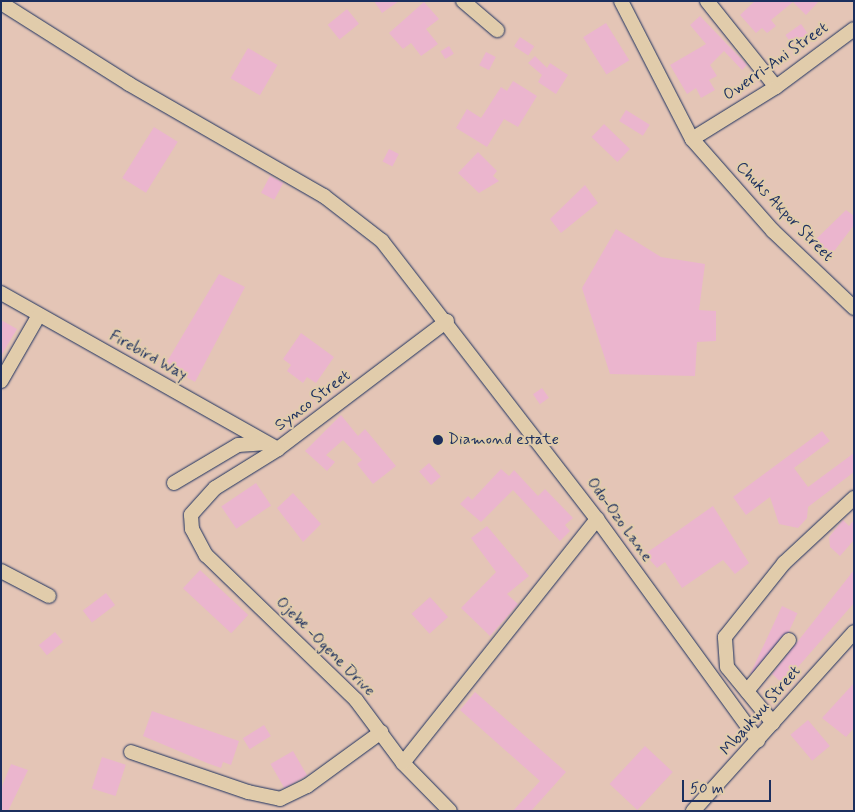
<!DOCTYPE html>
<html>
<head>
<meta charset="utf-8">
<style>
	body { margin:0 }
	#map { position:relative; width:855px; height:812px; overflow:hidden; background:#e4c5b6; font-family:Mynerve,sans-serif }
	div>[style] { position:absolute }
	[style*='--x'] { left:calc(var(--x)*1px); top:calc(var(--y)*1px); width:calc(var(--w)*1px); rotate:calc(var(--a)*1deg) }
	.building>* { inset:0; background:#ebb5ce; transform-origin:0 0 }
	.roads { filter:drop-shadow(0 0 1px #1b2f5e) drop-shadow(0 0 1px #1b2f5e) }
	.street>* { height:14px; margin:-7px; padding:0 7px; transform-origin:7px; border-radius:7px; background:#e1ccab }
	.dots>* { width:14px; height:14px; translate:-50% -50%; box-sizing:border-box; border:2px solid #e1ccab; border-radius:50% }
	span { translate:-50% -50%; white-space:nowrap; text-align:center; line-height:1.15; -webkit-text-stroke:4px #e1ccab; paint-order:stroke }
	.street-label { font-size:16px; color:#1b2f5e }
	.poi-label { font-size:16px; color:#1b2f5e }
	.left { translate:0 -50%; text-align:left }
	.frame { position:absolute; inset:0; border:2px solid #1b2f5e; pointer-events:none }
	.scale { position:absolute; left:682px; top:780px; width:89px; height:22px; box-sizing:border-box; border:2px solid #1b2f5e; border-top:0; padding-left:6px; font-size:15px; line-height:18px; white-space:nowrap; color:#1b2f5e; -webkit-text-stroke:4px #e1ccab; paint-order:stroke }
</style>
</head>
<body>
<div id="map">
	<div class="building">
		<i style="clip-path:polygon(374px 1px,399px 1px,382px 13px)"></i>
		<i style="clip-path:polygon(755px 1px,819px 1px,806px 15px,793px 2px,771px 20px,776px 26px,767px 33px,762px 28px,756px 33px,740px 15px)"></i>
		<i style="clip-path:polygon(424px 2px,439px 19px,426px 29px,438px 44px,421px 56px,411px 43px,403px 49px,389px 33px)"></i>
		<i style="left:347px;top:9px;width:19px;height:25px;rotate:51deg"></i>
		<i style="clip-path:polygon(700px 16px,747px 65px,742px 70px,724px 51px,710px 65px,717px 76px,709px 80px,715px 90px,701px 98px,696px 88px,687px 94px,670px 65px,706px 44px,690px 25px)"></i>
		<i style="left:606px;top:23px;width:44px;height:27px;rotate:58deg"></i>
		<i style="left:801px;top:24px;width:12px;height:19px;rotate:55deg"></i>
		<i style="left:520px;top:37px;width:17px;height:11px;rotate:33deg"></i>
		<i style="left:449px;top:46px;width:9px;height:10px;rotate:58deg"></i>
		<i style="left:248px;top:48px;width:34px;height:35px;rotate:30deg"></i>
		<i style="left:486px;top:52px;width:11px;height:15px;rotate:27deg"></i>
		<i style="clip-path:polygon(535px 56px,547px 68px,550px 63px,568px 75px,556px 94px,538px 82px,542px 75px,528px 63px)"></i>
		<i style="clip-path:polygon(513px 81px,537px 96px,518px 127px,504px 119px,487px 147px,456px 128px,467px 109px,481px 118px,501px 87px,507px 91px)"></i>
		<i style="left:626px;top:110px;width:28px;height:13px;rotate:32deg"></i>
		<i style="left:604px;top:124px;width:36px;height:18px;rotate:44deg"></i>
		<i style="left:154px;top:127px;width:28px;height:60px;rotate:32deg"></i>
		<i style="left:389px;top:149px;width:11px;height:14px;rotate:27deg"></i>
		<i style="clip-path:polygon(478px 152px,497px 171px,493px 176px,499px 181px,479px 193px,458px 173px)"></i>
		<i style="left:270px;top:176px;width:15px;height:19px;rotate:28deg"></i>
		<i style="clip-path:polygon(585px 185px,598px 203px,561px 233px,550px 219px)"></i>
		<i style="clip-path:polygon(846px 210px,854px 216px,854px 225px,829px 258px,811px 244px)"></i>
		<i style="clip-path:polygon(616px 229px,661px 257px,705px 264px,699px 310px,716px 311px,716px 341px,697px 342px,695px 376px,610px 374px,582px 288px)"></i>
		<i style="clip-path:polygon(219px 274px,245px 287px,195px 382px,165px 365px)"></i>
		<i style="clip-path:polygon(1px 320px,17px 329px,1px 356px)"></i>
		<i style="clip-path:polygon(301px 333px,334px 357px,316px 383px,307px 377px,303px 383px,287px 371px,291px 365px,283px 359px)"></i>
		<i style="left:542px;top:388px;width:12px;height:11px;rotate:55deg"></i>
		<i style="clip-path:polygon(341px 415px,358px 436px,365px 429px,396px 466px,373px 484px,357px 464px,362px 460px,343px 440px,326px 455px,335px 462px,327px 471px,305px 451px)"></i>
		<i style="clip-path:polygon(822px 431px,830px 441px,794px 468px,808px 487px,854px 453px,854px 472px,808px 507px,807px 518px,798px 528px,779px 524px,770px 497px,746px 515px,733px 497px)"></i>
		<i style="left:429px;top:463px;width:18px;height:13px;rotate:49deg"></i>
		<i style="clip-path:polygon(501px 469px,509px 476px,514px 470px,538px 496px,545px 489px,573px 518px,565px 525px,570px 531px,560px 541px,513px 490px,481px 522px,460px 504px,468px 496px,472px 500px)"></i>
		<i style="left:256px;top:483px;width:27px;height:42px;rotate:56deg"></i>
		<i style="clip-path:polygon(293px 493px,321px 524px,303px 542px,277px 508px)"></i>
		<i style="clip-path:polygon(713px 506px,749px 563px,735px 574px,723px 560px,682px 588px,665px 562px,657px 568px,645px 554px)"></i>
		<i style="clip-path:polygon(843px 520px,849px 526px,854px 520px,854px 540px,840px 556px,830px 547px,829px 537px)"></i>
		<i style="clip-path:polygon(487px 526px,529px 576px,507px 594px,518px 604px,490px 636px,461px 608px,496px 572px,471px 538px)"></i>
		<i style="left:200px;top:570px;width:66px;height:25px;rotate:43deg"></i>
		<i style="clip-path:polygon(854px 570px,854px 603px,783px 684px,772px 674px)"></i>
		<i style="left:106px;top:593px;width:15px;height:29px;rotate:53deg"></i>
		<i style="left:430px;top:597px;width:27px;height:25px;rotate:48deg"></i>
		<i style="left:782px;top:606px;width:17px;height:74px;rotate:25deg"></i>
		<i style="left:55px;top:632px;width:13px;height:21px;rotate:51deg"></i>
		<i style="clip-path:polygon(854px 683px,854px 728px,846px 737px,822px 718px)"></i>
		<i style="clip-path:polygon(475px 692px,566px 772px,531px 811px,513px 811px,540px 781px,460px 710px)"></i>
		<i style="clip-path:polygon(152px 711px,239px 741px,231px 765px,223px 762px,221px 768px,207px 763px,143px 736px)"></i>
		<i style="left:808px;top:720px;width:34px;height:23px;rotate:50deg"></i>
		<i style="left:264px;top:725px;width:13px;height:25px;rotate:58deg"></i>
		<i style="left:645px;top:746px;width:38px;height:52px;rotate:43deg"></i>
		<i style="left:293px;top:751px;width:28px;height:26px;rotate:60deg"></i>
		<i style="left:102px;top:757px;width:25px;height:33px;rotate:18deg"></i>
		<i style="clip-path:polygon(11px 764px,28px 770px,8px 811px,1px 811px,1px 789px)"></i>
	</div>
	<div class="roads">
		<div class="street">
			<i style="--x:463;--y:1;--w:45;--a:40.5"></i>
			<i style="--x:621;--y:1;--w:155;--a:62.8"></i>
			<i style="--x:692;--y:139;--w:123;--a:48.6"></i>
			<i style="--x:773;--y:231;--w:112;--a:43.5"></i>
			<i style="--x:707;--y:1;--w:110;--a:51.3"></i>
			<i style="--x:1;--y:3;--w:151;--a:32.3"></i>
			<i style="--x:129;--y:84;--w:225;--a:29.9"></i>
			<i style="--x:324;--y:196;--w:73;--a:37.8"></i>
			<i style="--x:382;--y:241;--w:351;--a:52.3"></i>
			<i style="--x:597;--y:519;--w:274;--a:54"></i>
			<i style="--x:692;--y:139;--w:99;--a:-31.8"></i>
			<i style="--x:776;--y:87;--w:97;--a:-36.6"></i>
			<i style="--x:1;--y:293;--w:318;--a:29.4"></i>
			<i style="--x:447;--y:321;--w:212;--a:142.9"></i>
			<i style="--x:278;--y:449;--w:74;--a:148.2"></i>
			<i style="--x:215;--y:488;--w:36;--a:132"></i>
			<i style="--x:191;--y:515;--w:14;--a:86"></i>
			<i style="--x:192;--y:529;--w:30;--a:62"></i>
			<i style="--x:206;--y:555;--w:209;--a:44"></i>
			<i style="--x:356;--y:700;--w:79;--a:53.3"></i>
			<i style="--x:403;--y:763;--w:67;--a:45.6"></i>
			<i style="--x:1;--y:381;--w:76;--a:-60.1"></i>
			<i style="--x:174;--y:483;--w:74;--a:-30.7"></i>
			<i style="--x:238;--y:445;--w:26;--a:-4"></i>
			<i style="--x:1;--y:571;--w:54;--a:27.5"></i>
			<i style="--x:747;--y:691;--w:66;--a:-50.5"></i>
			<i style="--x:773;--y:723;--w:72;--a:-129.4"></i>
			<i style="--x:727;--y:667;--w:30;--a:-94"></i>
			<i style="--x:725;--y:637;--w:95;--a:-51.4"></i>
			<i style="--x:784;--y:563;--w:96;--a:-42.9"></i>
			<i style="--x:131;--y:752;--w:124;--a:18.9"></i>
			<i style="--x:248;--y:792;--w:33;--a:12"></i>
			<i style="--x:280;--y:799;--w:30;--a:-26"></i>
			<i style="--x:307;--y:786;--w:92;--a:-36.1"></i>
			<i style="--x:403;--y:763;--w:312;--a:-51.5"></i>
			<i style="--x:693;--y:811;--w:241;--a:-48"></i>
		</div>
	</div>
	<div class="dots">
		<i style="left:438px;top:440px;background:#1b2f5e"></i>
	</div>
	<div class="street-label">
		<span style="left:776px;top:62px;rotate:-35deg">Owerri-Ani Street</span>
		<span style="left:784px;top:212px;rotate:46deg">Chuks Akpor Street</span>
		<span style="left:148px;top:356px;rotate:29deg">Firebird Way</span>
		<span style="left:313px;top:401px;rotate:-37deg">Synco Street</span>
		<span style="left:619px;top:520px;rotate:54deg">Odo-Ozo Lane</span>
		<span style="left:325px;top:647px;rotate:45deg">Ojebe -Ogene Drive</span>
		<span style="left:761px;top:711px;rotate:-49deg">Mbaukwu Street</span>
	</div>
	<div class="poi-label">
		<span class="left" style="left:448px;top:440px">Diamond estate</span>
	</div>
	<div class="frame"></div>
	<div class="scale">50 m</div>
</div>
</body>
</html>
